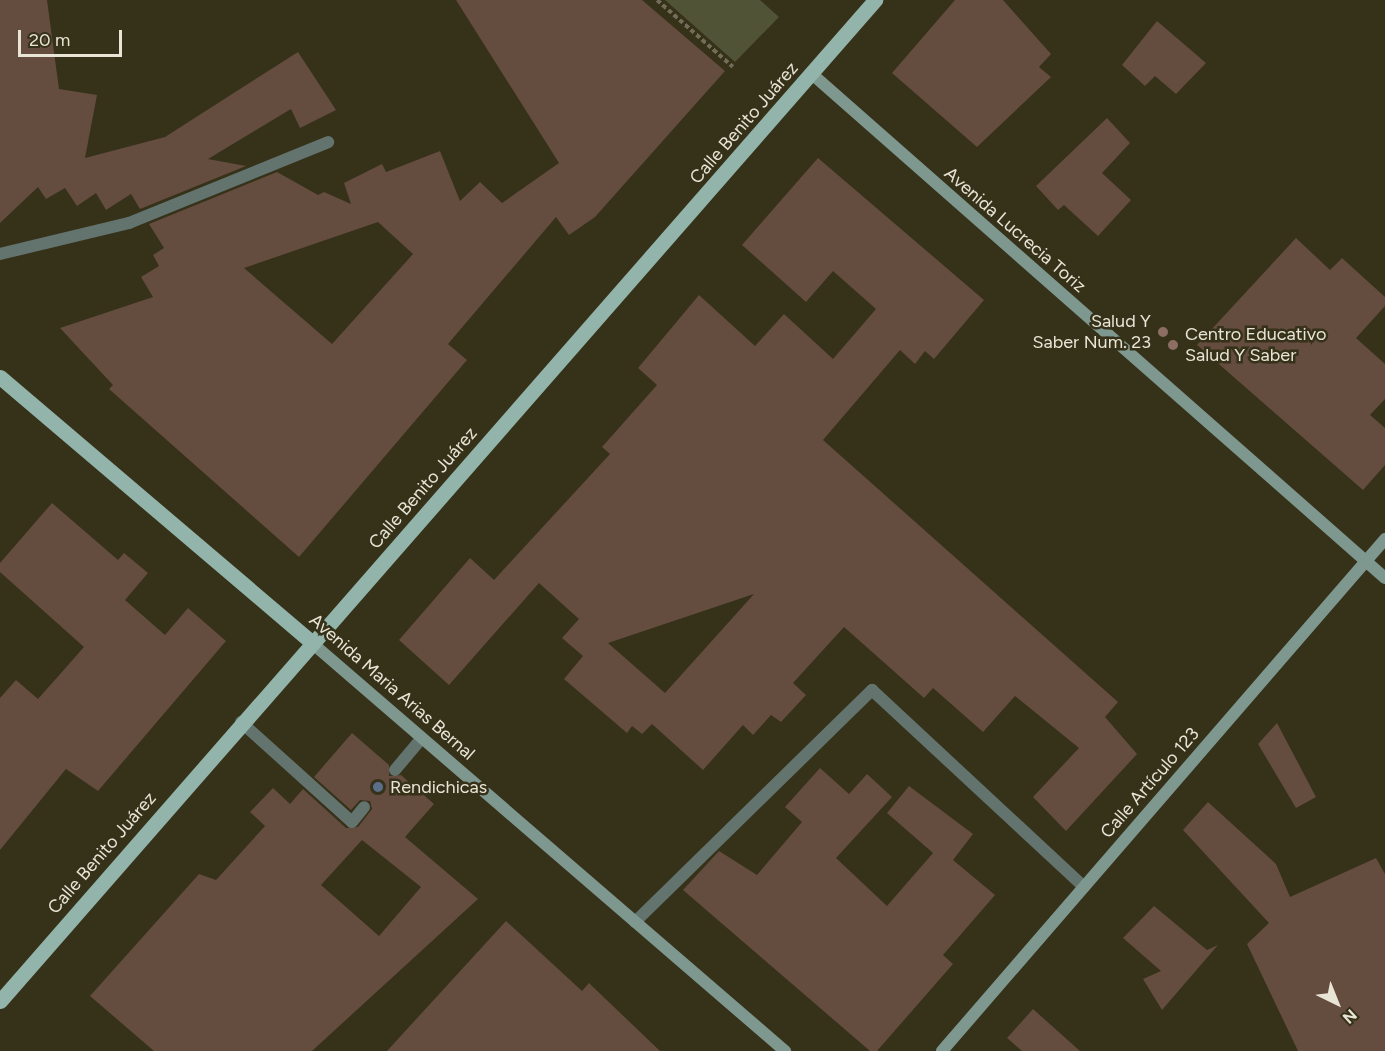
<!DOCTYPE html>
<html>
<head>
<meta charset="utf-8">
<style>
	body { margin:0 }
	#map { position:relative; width:1385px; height:1051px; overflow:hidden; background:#363119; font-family:Figtree,sans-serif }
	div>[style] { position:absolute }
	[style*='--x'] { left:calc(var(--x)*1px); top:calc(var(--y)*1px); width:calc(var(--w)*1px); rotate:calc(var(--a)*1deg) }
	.green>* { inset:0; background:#515337 }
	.building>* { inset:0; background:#644c3e }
	.path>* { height:4px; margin-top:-2px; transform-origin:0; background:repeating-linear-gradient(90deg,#716d58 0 4.5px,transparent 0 7.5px) }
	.lane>* { height:12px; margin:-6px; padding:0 6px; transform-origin:6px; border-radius:6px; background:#63736e }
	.secondary>* { height:12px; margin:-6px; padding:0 6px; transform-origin:6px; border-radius:6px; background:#7e9890 }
	.primary>* { height:15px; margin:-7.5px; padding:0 7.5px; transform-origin:7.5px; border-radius:7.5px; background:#92b4aa }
	.dots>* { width:16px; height:16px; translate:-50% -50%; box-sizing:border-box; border:3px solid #363119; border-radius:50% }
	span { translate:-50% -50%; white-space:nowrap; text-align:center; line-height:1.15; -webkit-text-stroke:5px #363119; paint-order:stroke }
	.street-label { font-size:18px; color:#e8e5d6 }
	.poi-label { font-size:18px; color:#e8e5d6 }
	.right { translate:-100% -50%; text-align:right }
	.left { translate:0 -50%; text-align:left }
	.north { position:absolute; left:1307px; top:973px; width:60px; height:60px; -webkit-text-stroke:4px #363119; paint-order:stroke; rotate:137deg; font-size:16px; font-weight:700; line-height:24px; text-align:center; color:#e8e5d6 }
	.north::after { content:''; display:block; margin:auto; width:21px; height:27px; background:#e8e5d6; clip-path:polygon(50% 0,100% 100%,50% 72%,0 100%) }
	.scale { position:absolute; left:18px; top:30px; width:104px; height:27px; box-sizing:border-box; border:3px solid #e8e5d6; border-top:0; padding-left:8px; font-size:18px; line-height:21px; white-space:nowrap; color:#e8e5d6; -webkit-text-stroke:4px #363119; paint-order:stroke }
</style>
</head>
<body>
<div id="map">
	<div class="green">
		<i style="clip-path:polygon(665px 0,760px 0,779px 17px,735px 62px)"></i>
	</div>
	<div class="building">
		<i style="clip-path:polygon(0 0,47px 0,59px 89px,97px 95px,85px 158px,165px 137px,298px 52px,336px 110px,300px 128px,291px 109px,208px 159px,246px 166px,140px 209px,131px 194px,106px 210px,96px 193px,77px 206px,65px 188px,46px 199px,38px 187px,0 223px)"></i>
		<i style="clip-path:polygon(evenodd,456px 0,642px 0,725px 71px,595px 217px,569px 235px,556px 217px,448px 344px,467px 360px,299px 557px,109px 389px,113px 385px,60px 328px,153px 297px,141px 277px,159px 266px,153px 255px,164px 248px,149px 224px,277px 172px,318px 195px,324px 192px,351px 204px,344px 183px,382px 164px,386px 172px,440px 151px,460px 201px,480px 182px,502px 203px,559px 163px,456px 0,378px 222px,413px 254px,332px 344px,244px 268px,378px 222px)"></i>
		<i style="clip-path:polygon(955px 0,1003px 0,1051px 54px,1039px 67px,1051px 77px,977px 147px,892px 73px)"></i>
		<i style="clip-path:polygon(1157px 21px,1206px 63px,1176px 94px,1155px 76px,1145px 86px,1122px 65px)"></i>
		<i style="clip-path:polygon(1107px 118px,1130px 143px,1102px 173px,1131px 200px,1098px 236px,1064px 205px,1058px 210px,1036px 186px)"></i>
		<i style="clip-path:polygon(evenodd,818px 158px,984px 300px,934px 359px,925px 351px,915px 364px,900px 350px,823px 440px,1118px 702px,1105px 717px,1137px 754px,1066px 831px,1033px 797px,1079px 748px,1015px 696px,983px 732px,933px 688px,924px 698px,844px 627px,793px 683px,806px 695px,781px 722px,771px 715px,753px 735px,743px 725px,703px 770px,652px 724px,642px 734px,632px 726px,627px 733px,564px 679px,583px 656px,562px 638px,579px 619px,539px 583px,449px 685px,399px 640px,470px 558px,494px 580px,610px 454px,602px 447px,657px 385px,638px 368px,699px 295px,755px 346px,784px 314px,833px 359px,876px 309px,833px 271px,806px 302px,742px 245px,818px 158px,754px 594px,665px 693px,608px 643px,754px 594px)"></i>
		<i style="clip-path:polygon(1296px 238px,1330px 270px,1342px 258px,1385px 297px,1385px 306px,1356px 338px,1385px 364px,1385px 399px,1370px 415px,1385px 428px,1385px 465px,1363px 490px,1197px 345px)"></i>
		<i style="clip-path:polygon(52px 503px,118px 560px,124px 553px,148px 573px,125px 600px,165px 635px,188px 608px,226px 641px,98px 791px,66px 769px,0 850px,0 698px,16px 680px,38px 699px,84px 647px,0 572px,0 563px)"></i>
		<i style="clip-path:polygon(1277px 723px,1316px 797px,1296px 808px,1258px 744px)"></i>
		<i style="clip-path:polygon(evenodd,352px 733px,389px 765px,389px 776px,401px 775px,434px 804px,405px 837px,478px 899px,312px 1051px,154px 1051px,90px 996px,199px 874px,216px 880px,265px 826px,250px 812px,273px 788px,290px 804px,303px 789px,346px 828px,358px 827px,372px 809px,370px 801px,360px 800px,351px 810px,314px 777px,352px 733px,362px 840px,421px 887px,379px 936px,321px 885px,362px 840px)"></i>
		<i style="clip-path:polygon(820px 768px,849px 794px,867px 774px,892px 797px,836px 858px,887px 906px,933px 853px,887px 813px,909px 786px,973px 834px,953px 860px,995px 895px,943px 955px,953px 964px,877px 1051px,870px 1051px,683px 890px,719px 851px,757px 875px,802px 822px,785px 807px)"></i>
		<i style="clip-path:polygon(1208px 802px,1276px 864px,1290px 897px,1376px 858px,1385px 874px,1385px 1051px,1298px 1051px,1247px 944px,1269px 923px,1183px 830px)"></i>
		<i style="clip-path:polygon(1154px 906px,1207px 950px,1218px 945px,1162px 1010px,1143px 979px,1161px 971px,1123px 938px)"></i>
		<i style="clip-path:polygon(506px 921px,582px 991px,589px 983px,660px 1051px,387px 1051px)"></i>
		<i style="clip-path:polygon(1033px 1009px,1080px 1051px,1022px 1051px,1007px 1038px)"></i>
	</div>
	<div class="path">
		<i style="--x:657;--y:0;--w:101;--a:41.4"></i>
	</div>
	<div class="lane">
		<i style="--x:0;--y:254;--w:133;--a:-13.5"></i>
		<i style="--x:129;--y:223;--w:215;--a:-22.1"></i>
		<i style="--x:241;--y:722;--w:149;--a:42"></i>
		<i style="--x:352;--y:822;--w:19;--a:-51"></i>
		<i style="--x:395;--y:770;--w:40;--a:-50"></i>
		<i style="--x:635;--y:922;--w:332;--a:-44.4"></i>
		<i style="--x:872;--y:690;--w:289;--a:42.9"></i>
	</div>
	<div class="secondary">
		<i style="--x:812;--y:74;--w:763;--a:41.33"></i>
		<i style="--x:312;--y:643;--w:625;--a:40.78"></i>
		<i style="--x:942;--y:1051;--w:677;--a:-49.13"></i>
	</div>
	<div class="primary">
		<i style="--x:0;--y:377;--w:410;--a:40.4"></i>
		<i style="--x:0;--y:1001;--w:1330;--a:-48.84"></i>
	</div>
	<div class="dots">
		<i style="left:1163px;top:332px;background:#8d6e63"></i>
		<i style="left:1173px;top:345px;background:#8d6e63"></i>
		<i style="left:378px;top:787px;background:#5c6f8a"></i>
	</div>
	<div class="street-label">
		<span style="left:744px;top:123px;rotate:-49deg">Calle Benito Juárez</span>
		<span style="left:1015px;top:230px;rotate:41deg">Avenida Lucrecia Toriz</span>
		<span style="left:423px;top:488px;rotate:-49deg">Calle Benito Juárez</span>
		<span style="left:392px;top:687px;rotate:41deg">Avenida Maria Arias Bernal</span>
		<span style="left:1150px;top:783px;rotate:-49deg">Calle Artículo 123</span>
		<span style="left:102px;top:853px;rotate:-49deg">Calle Benito Juárez</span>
	</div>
	<div class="poi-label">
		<span class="right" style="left:1151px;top:332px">Salud Y<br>Saber Num. 23</span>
		<span class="left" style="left:1185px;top:345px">Centro Educativo<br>Salud Y Saber</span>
		<span class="left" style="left:390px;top:787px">Rendichicas</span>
	</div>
	<div class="north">N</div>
	<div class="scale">20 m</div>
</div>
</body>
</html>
